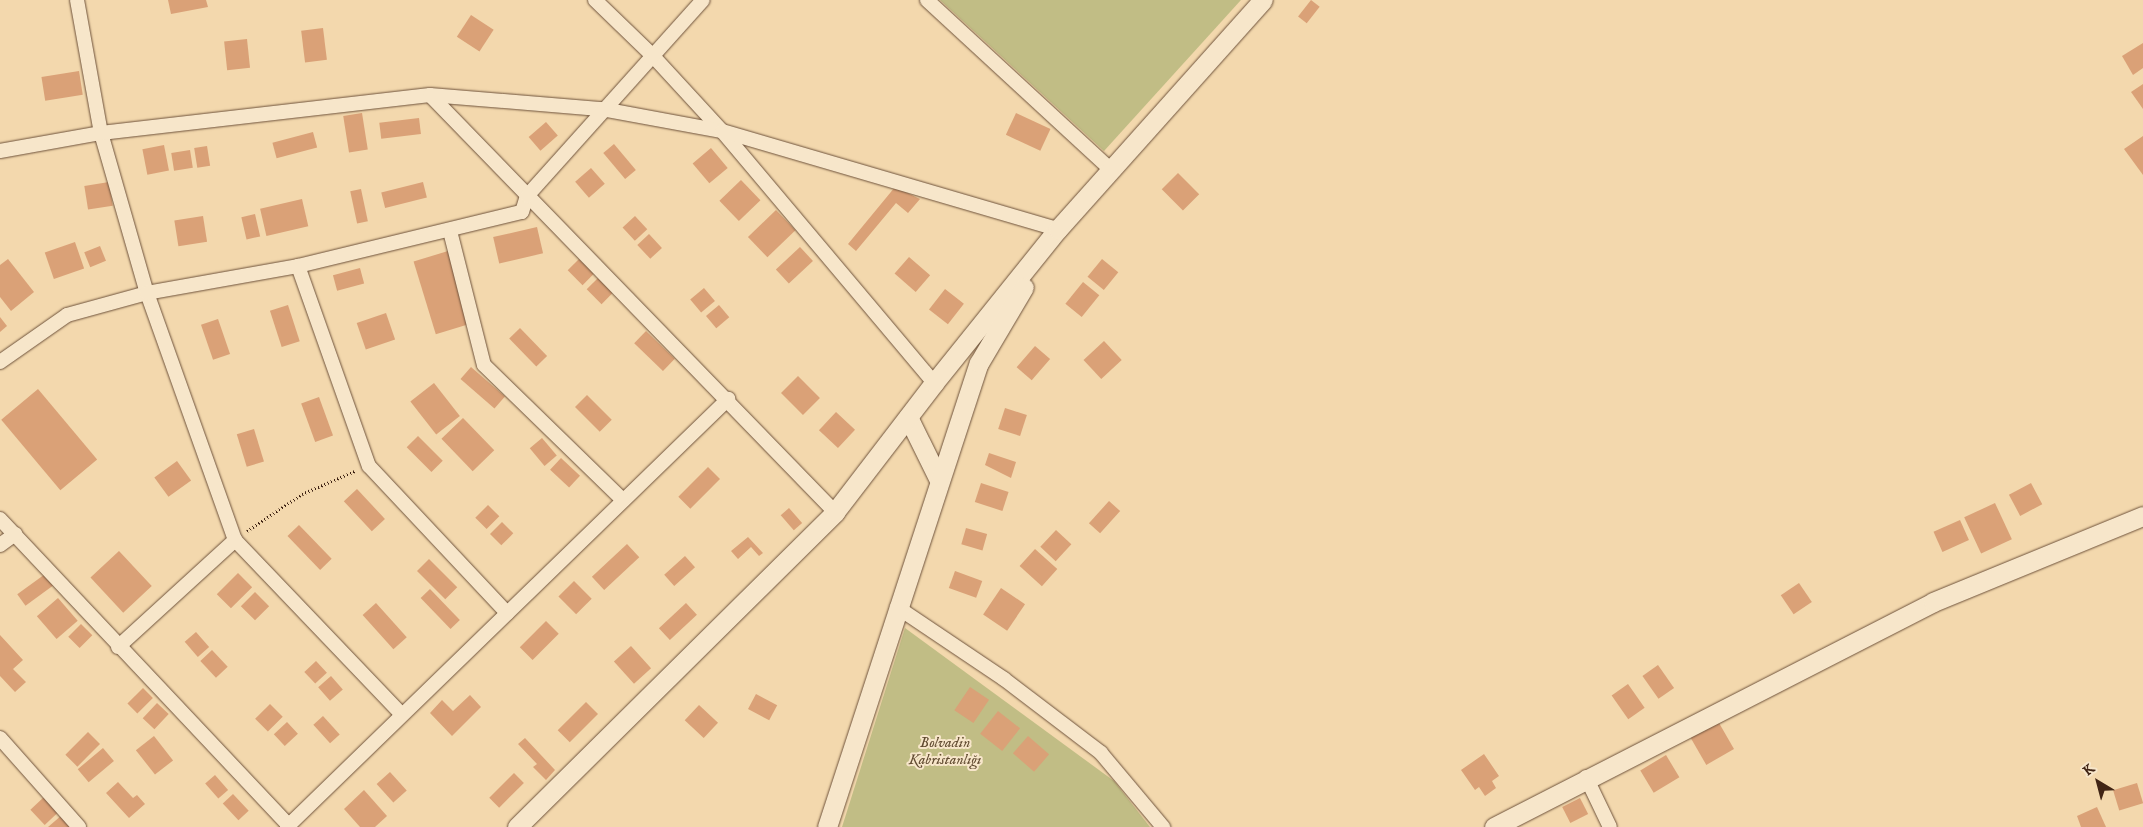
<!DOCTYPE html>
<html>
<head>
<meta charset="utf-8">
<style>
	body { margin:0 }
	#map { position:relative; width:2143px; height:827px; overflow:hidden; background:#f3d8ad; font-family:"IM FELL English",serif }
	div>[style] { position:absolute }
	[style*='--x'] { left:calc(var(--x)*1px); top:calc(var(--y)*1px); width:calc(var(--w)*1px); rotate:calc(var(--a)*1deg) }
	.green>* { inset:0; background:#c1bd85 }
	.building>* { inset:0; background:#daa177; transform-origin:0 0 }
	.path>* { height:3px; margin-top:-1.5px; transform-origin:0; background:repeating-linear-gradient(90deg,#412515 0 1px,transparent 0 3.5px) }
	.roads { filter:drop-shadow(0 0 1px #6e523b) drop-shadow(0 0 1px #6e523b) }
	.street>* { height:14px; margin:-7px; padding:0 7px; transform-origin:7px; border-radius:7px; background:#f7e6ca }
	.secondary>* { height:19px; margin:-9.5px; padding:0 9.5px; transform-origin:9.5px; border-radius:9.5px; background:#f7e6ca }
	span { translate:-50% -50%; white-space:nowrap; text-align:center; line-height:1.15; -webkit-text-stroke:4px #f7e6ca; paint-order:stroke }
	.park-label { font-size:15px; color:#614b31; font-style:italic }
	.north { position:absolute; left:2073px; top:757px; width:50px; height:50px; -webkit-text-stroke:4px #f7e6ca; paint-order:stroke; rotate:323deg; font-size:14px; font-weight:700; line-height:20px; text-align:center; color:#412515 }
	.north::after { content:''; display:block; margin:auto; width:18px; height:22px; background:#412515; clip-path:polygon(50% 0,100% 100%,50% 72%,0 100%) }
</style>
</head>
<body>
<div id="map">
	<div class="green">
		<i style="clip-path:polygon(940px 0,1241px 0,1104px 151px)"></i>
		<i style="clip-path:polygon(905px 628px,1114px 781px,1150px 827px,842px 827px)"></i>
	</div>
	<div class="building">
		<i style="clip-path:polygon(168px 0,206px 0,208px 7px,171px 14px)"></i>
		<i style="left:1311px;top:0;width:11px;height:21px;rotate:38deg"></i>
		<i style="left:471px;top:15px;width:27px;height:26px;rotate:33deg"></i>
		<i style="left:323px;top:28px;width:32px;height:22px;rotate:83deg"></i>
		<i style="left:247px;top:39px;width:29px;height:23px;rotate:84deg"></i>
		<i style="clip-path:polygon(2143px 43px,2143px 68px,2133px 75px,2122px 56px)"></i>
		<i style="left:79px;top:71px;width:24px;height:38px;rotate:81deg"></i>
		<i style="clip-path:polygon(2143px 84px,2143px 109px,2131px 92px)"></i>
		<i style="left:362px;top:113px;width:37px;height:19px;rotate:81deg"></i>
		<i style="left:1016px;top:113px;width:38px;height:24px;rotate:25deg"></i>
		<i style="left:419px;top:118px;width:16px;height:40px;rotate:83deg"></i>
		<i style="left:546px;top:122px;width:18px;height:23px;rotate:49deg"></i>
		<i style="left:313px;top:132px;width:16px;height:42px;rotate:75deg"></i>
		<i style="clip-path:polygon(2143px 136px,2143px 175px,2124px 149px)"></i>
		<i style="left:614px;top:144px;width:34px;height:14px;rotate:50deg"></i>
		<i style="left:164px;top:145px;width:26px;height:22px;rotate:79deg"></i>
		<i style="left:207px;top:146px;width:20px;height:13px;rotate:81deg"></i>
		<i style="left:711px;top:148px;width:26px;height:24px;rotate:50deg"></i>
		<i style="left:190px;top:150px;width:18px;height:19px;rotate:81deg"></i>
		<i style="left:591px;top:168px;width:21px;height:21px;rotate:49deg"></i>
		<i style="left:1178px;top:173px;width:30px;height:23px;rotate:45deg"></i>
		<i style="left:741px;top:180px;width:28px;height:30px;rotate:46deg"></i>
		<i style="left:109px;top:182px;width:24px;height:25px;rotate:81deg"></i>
		<i style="left:423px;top:182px;width:16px;height:43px;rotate:76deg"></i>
		<i style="clip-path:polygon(895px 187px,920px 199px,908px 213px,896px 203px,856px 251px,848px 244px)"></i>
		<i style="left:361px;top:189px;width:33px;height:11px;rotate:78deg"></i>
		<i style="left:302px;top:199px;width:28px;height:43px;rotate:77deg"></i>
		<i style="left:776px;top:210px;width:28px;height:39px;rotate:46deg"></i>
		<i style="left:255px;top:214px;width:23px;height:14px;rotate:77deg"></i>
		<i style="left:203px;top:216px;width:26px;height:29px;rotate:81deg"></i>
		<i style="left:635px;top:216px;width:18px;height:17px;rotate:47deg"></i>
		<i style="left:537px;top:227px;width:27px;height:45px;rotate:77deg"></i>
		<i style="left:649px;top:234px;width:19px;height:16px;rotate:47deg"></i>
		<i style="left:75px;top:242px;width:28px;height:32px;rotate:71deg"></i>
		<i style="left:100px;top:246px;width:16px;height:17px;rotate:68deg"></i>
		<i style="left:800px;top:247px;width:19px;height:33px;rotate:47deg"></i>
		<i style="left:448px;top:251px;width:76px;height:36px;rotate:73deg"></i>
		<i style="left:909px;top:257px;width:28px;height:22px;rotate:41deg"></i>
		<i style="clip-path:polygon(8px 259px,34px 292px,11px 311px,0 297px,0 265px)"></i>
		<i style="left:579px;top:259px;width:21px;height:16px;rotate:45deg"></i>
		<i style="left:1102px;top:259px;width:21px;height:23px;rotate:39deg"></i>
		<i style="left:360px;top:268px;width:16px;height:28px;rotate:75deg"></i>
		<i style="left:598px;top:278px;width:21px;height:16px;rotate:45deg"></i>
		<i style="left:1083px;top:282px;width:21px;height:28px;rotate:39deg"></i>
		<i style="left:704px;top:288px;width:17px;height:18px;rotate:50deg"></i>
		<i style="left:945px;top:289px;width:24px;height:26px;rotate:38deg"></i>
		<i style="left:288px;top:305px;width:38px;height:19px;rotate:72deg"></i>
		<i style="left:719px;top:305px;width:16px;height:17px;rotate:50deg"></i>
		<i style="left:386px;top:313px;width:28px;height:31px;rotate:71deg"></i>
		<i style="clip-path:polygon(0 317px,7px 326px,0 332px)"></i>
		<i style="left:218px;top:319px;width:37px;height:18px;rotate:71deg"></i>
		<i style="left:520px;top:328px;width:39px;height:15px;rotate:46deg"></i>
		<i style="left:646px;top:331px;width:40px;height:17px;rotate:44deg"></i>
		<i style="left:1104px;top:341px;width:26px;height:28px;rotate:47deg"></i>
		<i style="left:1035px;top:346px;width:20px;height:28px;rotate:41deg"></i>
		<i style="left:471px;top:367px;width:45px;height:16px;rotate:41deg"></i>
		<i style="left:798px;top:376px;width:31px;height:24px;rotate:45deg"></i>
		<i style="left:434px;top:383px;width:42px;height:30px;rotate:52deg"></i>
		<i style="left:38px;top:389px;width:92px;height:48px;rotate:50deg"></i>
		<i style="left:587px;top:395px;width:35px;height:17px;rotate:45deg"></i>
		<i style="left:319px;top:397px;width:41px;height:19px;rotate:70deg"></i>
		<i style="left:1005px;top:408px;width:23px;height:22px;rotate:18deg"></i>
		<i style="left:836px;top:412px;width:26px;height:25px;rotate:43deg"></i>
		<i style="left:463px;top:418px;width:45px;height:30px;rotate:46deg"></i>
		<i style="left:254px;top:429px;width:34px;height:18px;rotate:73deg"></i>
		<i style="left:418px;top:436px;width:35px;height:16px;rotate:45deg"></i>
		<i style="left:542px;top:438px;width:23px;height:16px;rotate:50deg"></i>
		<i style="clip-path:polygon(989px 453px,1016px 462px,1011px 478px,985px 465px)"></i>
		<i style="left:561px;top:458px;width:26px;height:16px;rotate:43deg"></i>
		<i style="left:177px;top:461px;width:24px;height:28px;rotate:54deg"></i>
		<i style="left:708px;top:467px;width:17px;height:42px;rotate:45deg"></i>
		<i style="left:981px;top:483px;width:29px;height:20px;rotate:18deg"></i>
		<i style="left:2031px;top:483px;width:24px;height:25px;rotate:62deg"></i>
		<i style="left:357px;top:489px;width:41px;height:18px;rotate:47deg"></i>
		<i style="left:1109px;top:501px;width:15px;height:30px;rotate:42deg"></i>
		<i style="left:1995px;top:503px;width:40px;height:34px;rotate:65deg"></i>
		<i style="left:488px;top:505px;width:16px;height:18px;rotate:45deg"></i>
		<i style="left:789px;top:508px;width:20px;height:11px;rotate:49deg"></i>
		<i style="left:1960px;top:520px;width:22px;height:29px;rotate:66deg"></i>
		<i style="left:502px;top:522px;width:16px;height:17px;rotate:45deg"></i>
		<i style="left:299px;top:525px;width:47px;height:16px;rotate:46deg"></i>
		<i style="left:966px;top:528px;width:22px;height:17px;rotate:16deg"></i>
		<i style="left:1056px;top:530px;width:21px;height:23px;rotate:43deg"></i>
		<i style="clip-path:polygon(748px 537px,763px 553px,759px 556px,751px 547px,738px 559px,731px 551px)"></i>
		<i style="left:627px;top:544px;width:18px;height:48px;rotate:47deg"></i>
		<i style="left:1035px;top:549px;width:30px;height:23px;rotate:42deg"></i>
		<i style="left:119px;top:551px;width:48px;height:39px;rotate:47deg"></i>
		<i style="left:685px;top:556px;width:15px;height:28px;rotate:48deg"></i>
		<i style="left:429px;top:559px;width:40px;height:17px;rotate:45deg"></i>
		<i style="left:955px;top:571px;width:29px;height:18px;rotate:20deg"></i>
		<i style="left:48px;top:572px;width:14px;height:38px;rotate:54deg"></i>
		<i style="left:238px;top:573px;width:20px;height:30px;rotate:45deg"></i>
		<i style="left:574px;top:581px;width:25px;height:22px;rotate:45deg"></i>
		<i style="left:1799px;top:583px;width:23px;height:22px;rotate:56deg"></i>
		<i style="left:1001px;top:588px;width:29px;height:32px;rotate:34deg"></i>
		<i style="left:430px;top:589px;width:43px;height:13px;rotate:46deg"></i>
		<i style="left:255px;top:592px;width:20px;height:20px;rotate:45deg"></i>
		<i style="left:58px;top:598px;width:30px;height:28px;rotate:49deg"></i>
		<i style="left:376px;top:603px;width:46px;height:18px;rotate:48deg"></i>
		<i style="left:686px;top:603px;width:16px;height:37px;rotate:47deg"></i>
		<i style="left:546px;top:621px;width:18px;height:37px;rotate:45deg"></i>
		<i style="left:81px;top:624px;width:16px;height:18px;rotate:45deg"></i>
		<i style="left:196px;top:632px;width:20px;height:15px;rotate:49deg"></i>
		<i style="clip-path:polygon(0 635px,23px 660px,13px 669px,26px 682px,15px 692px,0 676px)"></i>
		<i style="left:631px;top:646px;width:30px;height:23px;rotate:48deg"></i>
		<i style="left:212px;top:650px;width:23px;height:16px;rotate:47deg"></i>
		<i style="left:316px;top:661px;width:16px;height:16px;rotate:47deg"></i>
		<i style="left:1658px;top:665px;width:28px;height:19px;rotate:55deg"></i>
		<i style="left:331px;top:676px;width:18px;height:17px;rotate:49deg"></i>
		<i style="left:1628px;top:684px;width:29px;height:20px;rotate:55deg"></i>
		<i style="left:970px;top:687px;width:23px;height:28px;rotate:34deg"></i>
		<i style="left:143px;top:688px;width:14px;height:22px;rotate:45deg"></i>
		<i style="left:756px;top:694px;width:24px;height:17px;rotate:28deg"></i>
		<i style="clip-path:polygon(470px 695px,481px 707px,452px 736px,430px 713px,442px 700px,453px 711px)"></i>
		<i style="left:586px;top:702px;width:17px;height:40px;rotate:45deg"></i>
		<i style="left:157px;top:703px;width:16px;height:21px;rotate:43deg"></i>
		<i style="left:270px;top:704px;width:18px;height:21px;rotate:45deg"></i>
		<i style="left:699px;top:705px;width:26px;height:21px;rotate:43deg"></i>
		<i style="left:998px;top:711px;width:28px;height:29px;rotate:38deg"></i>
		<i style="left:323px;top:716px;width:25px;height:13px;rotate:48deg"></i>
		<i style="left:1715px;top:716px;width:38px;height:32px;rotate:60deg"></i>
		<i style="left:287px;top:722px;width:16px;height:18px;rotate:47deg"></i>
		<i style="left:88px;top:732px;width:17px;height:32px;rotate:45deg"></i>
		<i style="left:154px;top:736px;width:31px;height:23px;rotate:52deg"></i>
		<i style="left:1028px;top:736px;width:28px;height:23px;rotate:41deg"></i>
		<i style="clip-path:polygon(525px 738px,555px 770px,546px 780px,533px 767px,537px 764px,518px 744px)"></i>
		<i style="left:103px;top:748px;width:17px;height:33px;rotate:50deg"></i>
		<i style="clip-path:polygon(1484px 754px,1499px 776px,1492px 781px,1496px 788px,1485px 796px,1479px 787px,1475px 790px,1461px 770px)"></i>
		<i style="left:1666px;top:755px;width:26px;height:30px;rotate:59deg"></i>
		<i style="left:390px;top:772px;width:25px;height:18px;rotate:48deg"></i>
		<i style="left:514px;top:773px;width:14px;height:35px;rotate:45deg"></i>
		<i style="left:215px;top:775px;width:20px;height:13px;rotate:49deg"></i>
		<i style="clip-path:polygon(118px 782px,133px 798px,137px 795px,145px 804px,129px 818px,106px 793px)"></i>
		<i style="left:2137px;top:783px;width:21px;height:25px;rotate:73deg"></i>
		<i style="clip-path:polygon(364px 790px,387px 816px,375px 827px,360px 827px,344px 809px)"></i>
		<i style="left:233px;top:794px;width:23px;height:14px;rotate:47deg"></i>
		<i style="left:45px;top:796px;width:21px;height:20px;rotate:47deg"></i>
		<i style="left:1580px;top:798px;width:18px;height:20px;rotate:63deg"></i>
		<i style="clip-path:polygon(2097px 807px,2106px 827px,2081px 827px,2077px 816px)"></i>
		<i style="clip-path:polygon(62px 815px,72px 827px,48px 827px)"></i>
	</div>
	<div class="path">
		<i style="--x:247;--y:531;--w:66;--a:-33.9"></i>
		<i style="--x:302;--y:494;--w:58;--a:-23.5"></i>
	</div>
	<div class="roads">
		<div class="street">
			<i style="--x:77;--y:0;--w:135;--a:79.8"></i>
			<i style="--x:101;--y:133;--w:166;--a:74"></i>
			<i style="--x:147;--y:293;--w:262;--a:70.4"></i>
			<i style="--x:235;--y:540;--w:240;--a:46.3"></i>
			<i style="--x:595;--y:0;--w:79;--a:44"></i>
			<i style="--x:652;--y:55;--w:103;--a:47.4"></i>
			<i style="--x:722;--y:131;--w:329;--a:49.9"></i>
			<i style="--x:927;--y:0;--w:249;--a:42.7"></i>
			<i style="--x:430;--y:95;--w:581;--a:45.84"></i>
			<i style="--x:0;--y:151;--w:103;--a:-10.1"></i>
			<i style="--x:101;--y:133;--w:331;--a:-6.6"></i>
			<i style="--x:430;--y:95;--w:173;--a:4.7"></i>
			<i style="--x:602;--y:109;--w:122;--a:10.4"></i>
			<i style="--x:722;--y:131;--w:350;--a:16.3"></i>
			<i style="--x:450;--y:231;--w:138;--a:75.8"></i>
			<i style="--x:484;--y:365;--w:194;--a:44.2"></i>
			<i style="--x:298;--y:266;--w:212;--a:70.5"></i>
			<i style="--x:369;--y:466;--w:202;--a:46.8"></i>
			<i style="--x:0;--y:362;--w:82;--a:-35"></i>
			<i style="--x:67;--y:315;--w:83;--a:-15.4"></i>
			<i style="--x:147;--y:293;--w:153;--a:-10.1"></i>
			<i style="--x:298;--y:266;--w:230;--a:-13.6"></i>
			<i style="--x:522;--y:212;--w:17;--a:-73"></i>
			<i style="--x:527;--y:196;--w:263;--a:-48.1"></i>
			<i style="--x:0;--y:519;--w:423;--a:46.7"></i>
			<i style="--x:0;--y:545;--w:19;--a:-36"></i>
			<i style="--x:897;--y:607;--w:129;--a:33.9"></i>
			<i style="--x:1004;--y:679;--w:122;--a:37.3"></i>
			<i style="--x:1101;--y:753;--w:97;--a:50"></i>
			<i style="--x:118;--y:647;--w:159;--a:-42.4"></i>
			<i style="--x:0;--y:738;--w:119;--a:48.4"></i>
			<i style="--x:1586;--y:777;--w:55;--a:64.4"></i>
			<i style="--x:287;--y:827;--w:615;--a:-44.14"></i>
		</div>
		<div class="secondary">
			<i style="--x:908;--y:417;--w:70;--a:63.8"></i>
			<i style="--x:517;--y:827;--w:448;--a:-44.7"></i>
			<i style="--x:835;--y:512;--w:163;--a:-52.5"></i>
			<i style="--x:934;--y:383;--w:198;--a:-51.2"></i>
			<i style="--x:1058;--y:229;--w:307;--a:-48.2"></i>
			<i style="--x:827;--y:827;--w:488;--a:-71.9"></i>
			<i style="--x:979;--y:363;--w:88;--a:-59.4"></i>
			<i style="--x:1494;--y:827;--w:493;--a:-27.1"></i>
			<i style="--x:1933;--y:602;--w:227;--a:-22.3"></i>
		</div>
	</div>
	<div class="park-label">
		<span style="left:945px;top:751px">Bolvadin<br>Kabristanlığı</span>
	</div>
	<div class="north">K</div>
</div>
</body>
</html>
